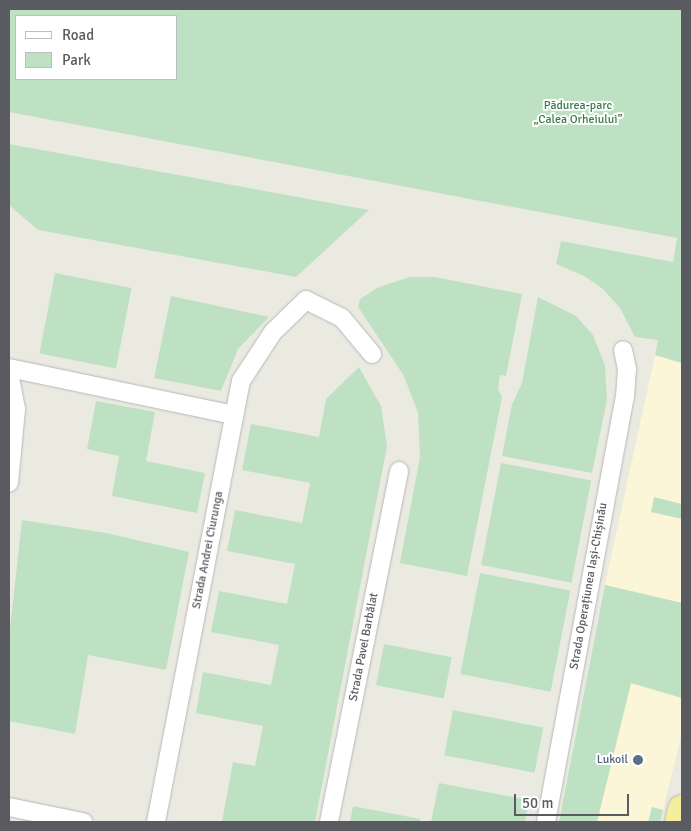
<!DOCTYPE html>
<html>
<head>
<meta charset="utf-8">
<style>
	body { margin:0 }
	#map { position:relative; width:691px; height:831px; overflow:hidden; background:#ebeae1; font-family:Signika,sans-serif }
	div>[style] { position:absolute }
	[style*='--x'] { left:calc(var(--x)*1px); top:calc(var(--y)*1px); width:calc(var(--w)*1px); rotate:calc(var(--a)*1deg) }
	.commercial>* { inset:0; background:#faf6d7 }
	.green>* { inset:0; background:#bfe1c3; transform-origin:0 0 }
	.roads { filter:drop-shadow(0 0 1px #b6b7bc) drop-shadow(0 0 1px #b6b7bc) }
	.minor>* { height:18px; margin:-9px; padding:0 9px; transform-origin:9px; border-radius:9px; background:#fff }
	.trunk>* { height:28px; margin:-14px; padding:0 14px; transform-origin:14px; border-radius:14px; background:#f4ee9d }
	.dots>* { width:14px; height:14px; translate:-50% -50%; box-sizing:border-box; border:2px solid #fff; border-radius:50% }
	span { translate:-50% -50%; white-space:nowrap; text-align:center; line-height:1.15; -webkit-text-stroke:4px #fff; paint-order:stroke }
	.park-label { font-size:12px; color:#3b7d47 }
	.street-label { font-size:12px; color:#595b60 }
	.service-label { font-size:12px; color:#4e5e75 }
	.right { translate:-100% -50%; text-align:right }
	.frame { position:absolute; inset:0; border:10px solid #595b60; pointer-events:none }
	.legend { position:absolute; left:15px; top:15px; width:162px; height:65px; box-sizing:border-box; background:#fff; border:1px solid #bdbdbf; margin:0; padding:6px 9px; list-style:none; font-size:15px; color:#595b60 }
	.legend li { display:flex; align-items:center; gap:10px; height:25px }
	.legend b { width:25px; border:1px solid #bdbdbf }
	.scale { position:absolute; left:514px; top:794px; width:115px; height:22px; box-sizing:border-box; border:2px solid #595b60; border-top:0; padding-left:6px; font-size:15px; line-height:18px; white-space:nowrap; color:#595b60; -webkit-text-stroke:4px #fff; paint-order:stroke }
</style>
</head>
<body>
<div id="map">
	<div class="commercial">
		<i style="clip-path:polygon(655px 355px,682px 363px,682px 603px,605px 585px)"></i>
		<i style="clip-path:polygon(631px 683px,682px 698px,682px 733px,660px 822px,597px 822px)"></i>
	</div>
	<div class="green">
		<i style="clip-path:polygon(evenodd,9px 9px,682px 9px,682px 363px,655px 355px,658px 340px,635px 337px,620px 308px,603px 289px,584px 276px,556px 264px,561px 241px,673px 262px,677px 238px,9px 112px,9px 9px,16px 16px,176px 16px,176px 79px,16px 79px,16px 16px)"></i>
		<i style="clip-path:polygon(9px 144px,369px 210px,296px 277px,38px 230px,9px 205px)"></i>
		<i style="left:55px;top:273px;width:78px;height:82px;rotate:11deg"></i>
		<i style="clip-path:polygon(410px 277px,435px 277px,522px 294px,506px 376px,500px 375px,498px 389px,502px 397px,467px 576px,400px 563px,420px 457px,418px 413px,404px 376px,358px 307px,360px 299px,379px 287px)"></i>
		<i style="clip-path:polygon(171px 296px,269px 317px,238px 349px,221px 391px,154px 378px)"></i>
		<i style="clip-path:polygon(538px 297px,576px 316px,593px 335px,605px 365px,607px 400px,592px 473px,502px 456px,512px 404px,522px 383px)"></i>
		<i style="clip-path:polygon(359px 367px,381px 406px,387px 446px,315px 822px,222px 822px,233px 762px,255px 766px,263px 726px,196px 713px,203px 672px,271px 685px,279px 645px,211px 632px,219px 591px,287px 604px,295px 564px,227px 551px,235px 510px,302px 523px,310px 483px,242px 470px,251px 424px,319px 437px,326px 399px)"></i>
		<i style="clip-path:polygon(96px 401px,155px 412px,146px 461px,205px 473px,197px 513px,112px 496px,119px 456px,87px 449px)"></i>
		<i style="left:501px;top:463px;width:92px;height:104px;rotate:11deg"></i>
		<i style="clip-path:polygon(654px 497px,682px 504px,682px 519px,651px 512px)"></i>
		<i style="clip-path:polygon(22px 520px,106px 533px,189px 552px,166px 670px,88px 655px,75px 734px,9px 721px,9px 637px)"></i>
		<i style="left:480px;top:573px;width:92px;height:103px;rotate:11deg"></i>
		<i style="clip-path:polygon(605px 585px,682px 603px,682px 698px,631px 683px,597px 822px,559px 822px)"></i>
		<i style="left:384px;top:644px;width:69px;height:42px;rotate:11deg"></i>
		<i style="left:453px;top:710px;width:92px;height:46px;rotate:11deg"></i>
		<i style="clip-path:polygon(439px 783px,529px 800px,525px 822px,431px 822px)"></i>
		<i style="clip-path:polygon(353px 806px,420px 819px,420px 822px,350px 822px)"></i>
		<i style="clip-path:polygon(652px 807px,663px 810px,660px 822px,648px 822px)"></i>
	</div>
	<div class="roads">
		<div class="minor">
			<i style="--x:9;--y:368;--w:229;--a:11.8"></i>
			<i style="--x:9;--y:373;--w:37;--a:79"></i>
			<i style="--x:16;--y:409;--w:74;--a:95.4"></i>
			<i style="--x:9;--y:807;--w:76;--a:11.5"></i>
			<i style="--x:156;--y:822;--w:449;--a:-79.1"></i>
			<i style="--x:241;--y:381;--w:59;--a:-56.9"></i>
			<i style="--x:273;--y:332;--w:46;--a:-44.1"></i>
			<i style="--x:306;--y:300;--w:40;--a:26.6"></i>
			<i style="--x:342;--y:318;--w:47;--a:50.2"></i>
			<i style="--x:329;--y:822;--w:358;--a:-78.7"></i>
			<i style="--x:546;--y:822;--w:432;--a:-79.5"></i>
			<i style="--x:625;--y:397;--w:28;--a:-86"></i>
			<i style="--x:627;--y:369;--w:19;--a:-102"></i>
		</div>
		<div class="trunk">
			<i style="--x:679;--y:822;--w:13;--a:-77"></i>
		</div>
	</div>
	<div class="dots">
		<i style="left:638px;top:760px;background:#5c6f8a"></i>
	</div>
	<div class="park-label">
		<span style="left:578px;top:113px">Pădurea-parc<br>„Calea Orheiului”</span>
	</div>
	<div class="street-label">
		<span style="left:208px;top:550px;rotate:-79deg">Strada Andrei Ciurunga</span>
		<span style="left:589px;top:586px;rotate:-80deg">Strada Operațiunea Iași-Chișinău</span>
		<span style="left:364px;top:647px;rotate:-79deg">Strada Pavel Barbălat</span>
	</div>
	<div class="service-label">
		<span class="right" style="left:628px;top:760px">Lukoil</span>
	</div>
	<div class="frame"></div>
	<ul class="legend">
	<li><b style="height:6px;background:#fff"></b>Road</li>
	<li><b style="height:14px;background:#bfe1c3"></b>Park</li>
	</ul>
	<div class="scale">50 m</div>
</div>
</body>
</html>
